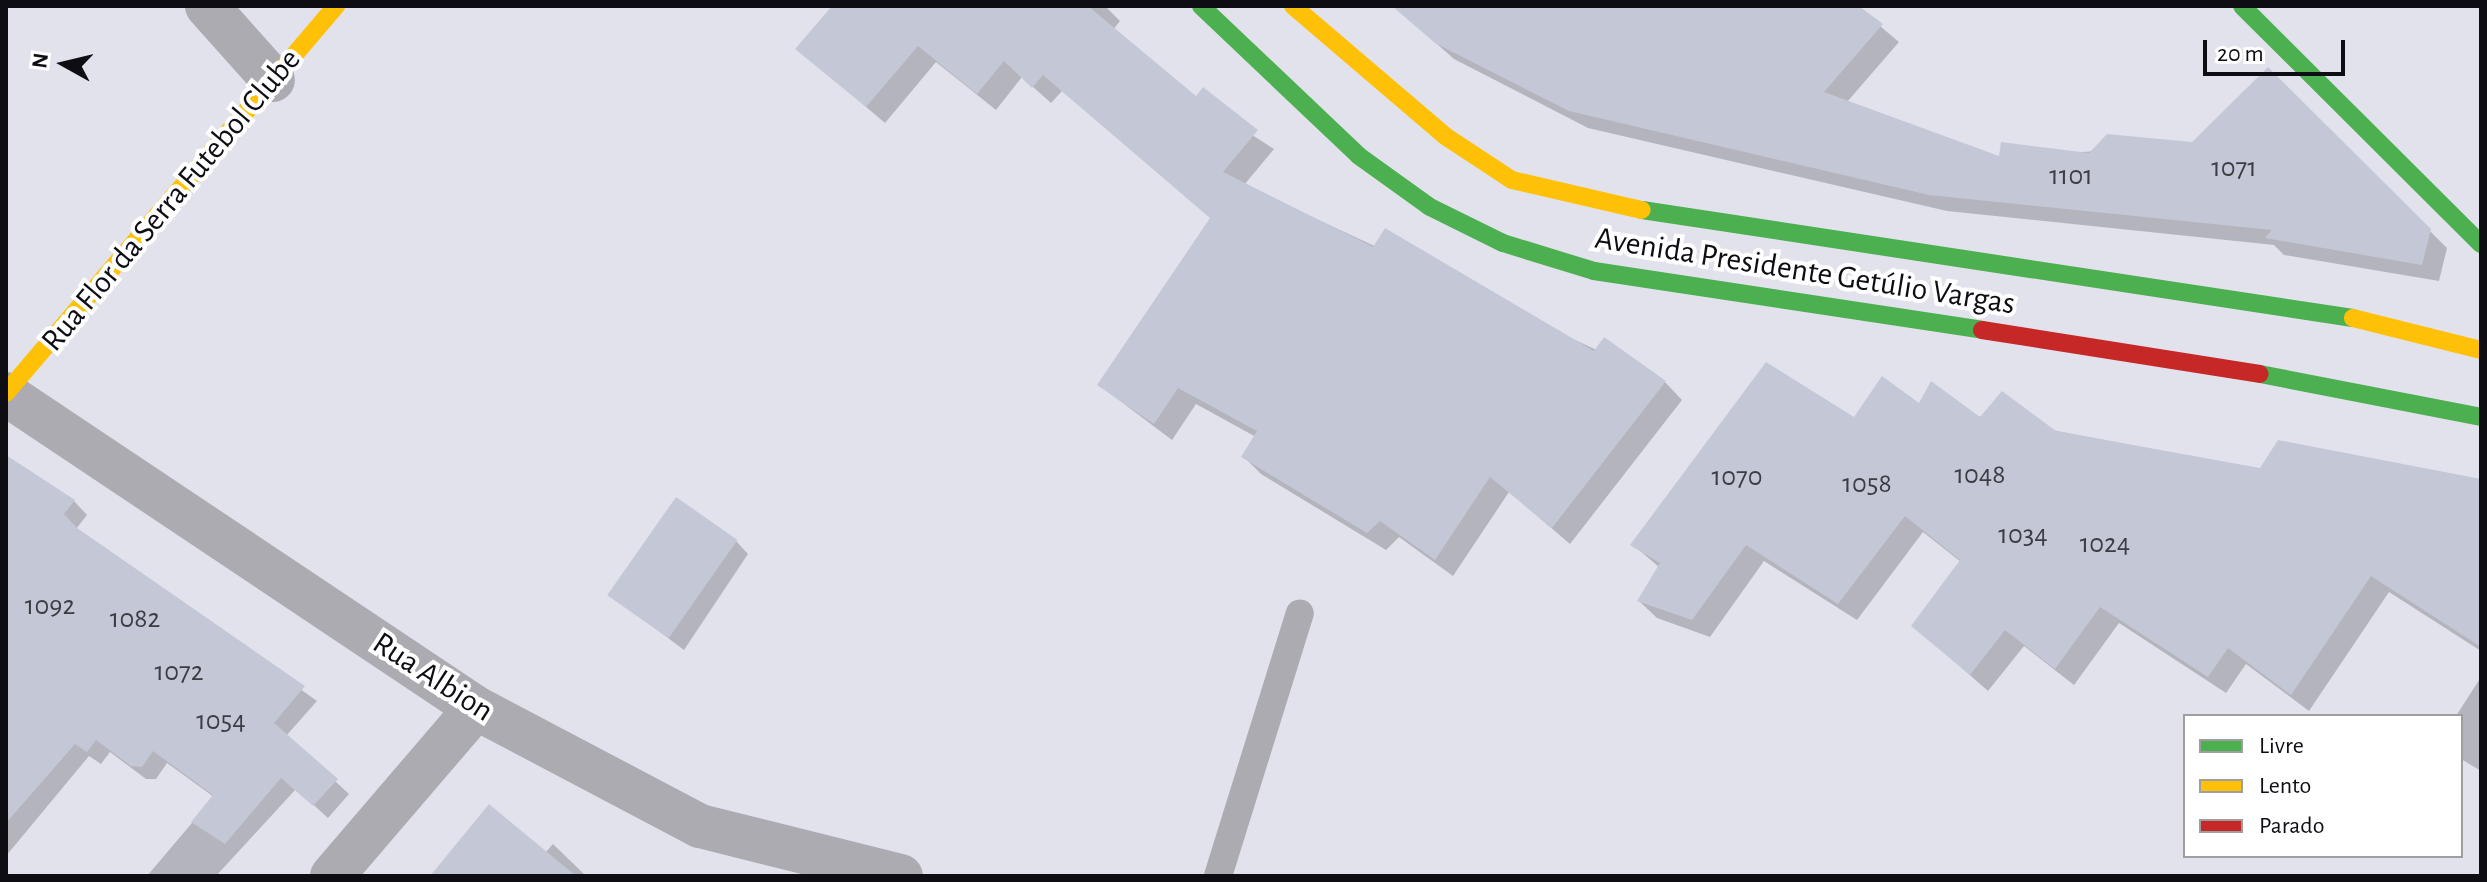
<!DOCTYPE html>
<html>
<head>
<meta charset="utf-8">
<style>
	body { margin:0 }
	#map { position:relative; width:2487px; height:882px; overflow:hidden; background:#e2e2ed; font-family:"Alegreya Sans",sans-serif }
	div>[style] { position:absolute }
	[style*='--x'] { left:calc(var(--x)*1px); top:calc(var(--y)*1px); width:calc(var(--w)*1px); rotate:calc(var(--a)*1deg) }
	.shadow>* { inset:0; background:#0003 }
	.building>* { inset:0; background:#c4c8d6; transform-origin:0 0 }
	.lane>* { height:28px; margin:-14px; padding:0 14px; transform-origin:14px; border-radius:14px; background:#ababb1 }
	.street>* { height:44px; margin:-22px; padding:0 22px; transform-origin:22px; border-radius:22px; background:#ababb1 }
	.fast>* { height:18px; margin:-9px; padding:0 9px; transform-origin:9px; border-radius:9px; background:#4caf50 }
	.slow>* { height:18px; margin:-9px; padding:0 9px; transform-origin:9px; border-radius:9px; background:#ffc107 }
	.jam>* { height:18px; margin:-9px; padding:0 9px; transform-origin:9px; border-radius:9px; background:#c62828 }
	span { translate:-50% -50%; white-space:nowrap; text-align:center; line-height:1.15; -webkit-text-stroke:8px #fff; paint-order:stroke }
	.number-label { font-size:28px; color:#3b3c44 }
	.number-label span { -webkit-text-stroke-width:0 }
	.street-label { font-size:32px; color:#0d0d13 }
	.frame { position:absolute; inset:0; border:8px solid #0d0d13; pointer-events:none }
	.legend { position:absolute; left:2183px; top:714px; width:280px; height:144px; box-sizing:border-box; background:#fff; border:2px solid #9e9ea1; margin:0; padding:10px 14px; list-style:none; font-size:24px; color:#0d0d13 }
	.legend li { display:flex; align-items:center; gap:16px; height:40px }
	.legend b { width:40px; border:2px solid #9e9ea1 }
	.north { position:absolute; left:24px; top:24px; width:80px; height:80px; -webkit-text-stroke:6px #fff; paint-order:stroke; rotate:278deg; font-size:22px; font-weight:700; line-height:32px; text-align:center; color:#0d0d13 }
	.north::after { content:''; display:block; margin:auto; width:28px; height:36px; background:#0d0d13; clip-path:polygon(50% 0,100% 100%,50% 72%,0 100%) }
	.scale { position:absolute; left:2203px; top:40px; width:142px; height:36px; box-sizing:border-box; border:4px solid #0d0d13; border-top:0; padding-left:10px; font-size:24px; line-height:28px; white-space:nowrap; color:#0d0d13; -webkit-text-stroke:6px #fff; paint-order:stroke }
</style>
</head>
<body>
<div id="map">
	<div class="shadow">
		<i style="clip-path:polygon(834px 6px,1105px 6px,1120px 21px,1113px 30px,1196px 99px,1274px 149px,1244px 185px,1665px 382px,1682px 400px,1570px 544px,1509px 492px,1453px 576px,1399px 537px,1386px 550px,1261px 474px,1244px 457px,1256px 437px,1196px 404px,1172px 440px,1099px 385px,1212px 219px,1062px 91px,1051px 103px,1022px 77px,996px 110px,936px 62px,885px 123px,798px 49px)"></i>
		<i style="clip-path:polygon(1394px 6px,1856px 6px,1899px 42px,1847px 102px,2001px 158px,2192px 144px,2268px 70px,2447px 248px,2439px 281px,2284px 255px,2274px 245px,1947px 211px,1588px 128px,1454px 59px)"></i>
		<i style="clip-path:polygon(1920px 405px,2261px 470px,2279px 442px,2481px 481px,2481px 651px,2389px 592px,2309px 711px,2246px 664px,2226px 693px,2119px 623px,2074px 685px,2024px 646px,1988px 691px,1914px 626px,1961px 562px,1923px 532px,1857px 620px,1764px 561px,1710px 637px,1657px 618px,1639px 601px,1659px 567px,1632px 544px)"></i>
		<i style="clip-path:polygon(6px 465px,74px 501px,87px 515px,76px 529px,317px 701px,286px 736px,349px 794px,328px 818px,296px 789px,216px 876px,147px 876px,214px 797px,167px 763px,156px 779px,146px 779px,110px 752px,101px 764px,89px 756px,6px 856px)"></i>
		<i style="clip-path:polygon(736px 541px,748px 554px,684px 650px,612px 596px)"></i>
		<i style="clip-path:polygon(2481px 677px,2481px 771px,2461px 759px,2456px 716px)"></i>
		<i style="clip-path:polygon(553px 844px,586px 876px,451px 876px,545px 853px)"></i>
	</div>
	<div class="building">
		<i style="clip-path:polygon(832px 6px,1088px 6px,1196px 96px,1203px 87px,1258px 130px,1223px 172px,1373px 247px,1385px 228px,1594px 351px,1604px 337px,1666px 381px,1552px 528px,1490px 477px,1435px 560px,1380px 521px,1367px 533px,1241px 457px,1257px 431px,1178px 388px,1154px 424px,1097px 385px,1210px 218px,1043px 75px,1032px 88px,1004px 61px,977px 94px,918px 46px,866px 107px,795px 49px)"></i>
		<i style="clip-path:polygon(1392px 6px,1859px 6px,1883px 24px,1824px 92px,1999px 156px,2001px 142px,2089px 153px,2107px 134px,2192px 142px,2268px 67px,2431px 229px,2422px 265px,2265px 238px,2272px 230px,1929px 195px,1569px 111px,1435px 43px)"></i>
		<i style="clip-path:polygon(1766px 362px,1854px 417px,1882px 376px,1919px 403px,1931px 381px,1980px 417px,2002px 391px,2056px 431px,2260px 468px,2278px 440px,2481px 479px,2481px 647px,2371px 576px,2291px 695px,2228px 648px,2208px 677px,2100px 607px,2055px 669px,2005px 630px,1970px 675px,1911px 626px,1960px 560px,1905px 516px,1838px 604px,1746px 545px,1692px 620px,1637px 601px,1660px 563px,1630px 545px)"></i>
		<i style="clip-path:polygon(6px 455px,75px 500px,64px 514px,77px 528px,305px 686px,274px 723px,338px 779px,313px 806px,281px 778px,225px 844px,191px 822px,213px 795px,153px 751px,142px 767px,131px 766px,96px 740px,87px 752px,75px 744px,6px 823px)"></i>
		<i style="left:676px;top:497px;width:75px;height:120px;rotate:35deg"></i>
		<i style="clip-path:polygon(489px 804px,576px 876px,430px 876px)"></i>
	</div>
	<div class="lane">
		<i style="--x:1218;--y:876;--w:275;--a:-72.7"></i>
	</div>
	<div class="street">
		<i style="--x:207;--y:6;--w:99;--a:48.3"></i>
		<i style="--x:6;--y:394;--w:565;--a:33.75"></i>
		<i style="--x:476;--y:708;--w:253;--a:27.8"></i>
		<i style="--x:700;--y:826;--w:207;--a:14"></i>
		<i style="--x:332;--y:876;--w:221;--a:-49.4"></i>
	</div>
	<div class="fast">
		<i style="--x:1201;--y:6;--w:218;--a:43.5"></i>
		<i style="--x:1359;--y:156;--w:87;--a:35.7"></i>
		<i style="--x:1430;--y:207;--w:81;--a:26.3"></i>
		<i style="--x:1503;--y:243;--w:95;--a:17.1"></i>
		<i style="--x:1594;--y:271;--w:392;--a:8.6"></i>
		<i style="--x:2242;--y:6;--w:337;--a:44.9"></i>
		<i style="--x:1642;--y:210;--w:719;--a:8.64"></i>
		<i style="--x:2260;--y:374;--w:225;--a:11"></i>
	</div>
	<div class="slow">
		<i style="--x:1293;--y:6;--w:200;--a:40.5"></i>
		<i style="--x:1445;--y:136;--w:80;--a:33.3"></i>
		<i style="--x:1512;--y:180;--w:133;--a:13"></i>
		<i style="--x:2353;--y:318;--w:132;--a:14"></i>
		<i style="--x:6;--y:393;--w:509;--a:-49.55"></i>
	</div>
	<div class="jam">
		<i style="--x:1982;--y:330;--w:281;--a:9"></i>
	</div>
	<div class="number-label">
		<span style="left:2234px;top:168px">1071</span>
		<span style="left:2071px;top:176px">1101</span>
		<span style="left:1980px;top:475px">1048</span>
		<span style="left:1737px;top:477px">1070</span>
		<span style="left:1867px;top:484px">1058</span>
		<span style="left:2023px;top:535px">1034</span>
		<span style="left:2105px;top:544px">1024</span>
		<span style="left:50px;top:606px">1092</span>
		<span style="left:135px;top:619px">1082</span>
		<span style="left:179px;top:672px">1072</span>
		<span style="left:221px;top:721px">1054</span>
	</div>
	<div class="street-label">
		<span style="left:171px;top:200px;rotate:-50deg">Rua Flor da Serra Futebol Clube</span>
		<span style="left:1805px;top:271px;rotate:9deg">Avenida Presidente Getúlio Vargas</span>
		<span style="left:433px;top:677px;rotate:33deg">Rua Albion</span>
	</div>
	<div class="frame"></div>
	<ul class="legend">
	<li><b style="height:10px;background:#4caf50"></b>Livre</li>
	<li><b style="height:10px;background:#ffc107"></b>Lento</li>
	<li><b style="height:10px;background:#c62828"></b>Parado</li>
	</ul>
	<div class="north">N</div>
	<div class="scale">20 m</div>
</div>
</body>
</html>
